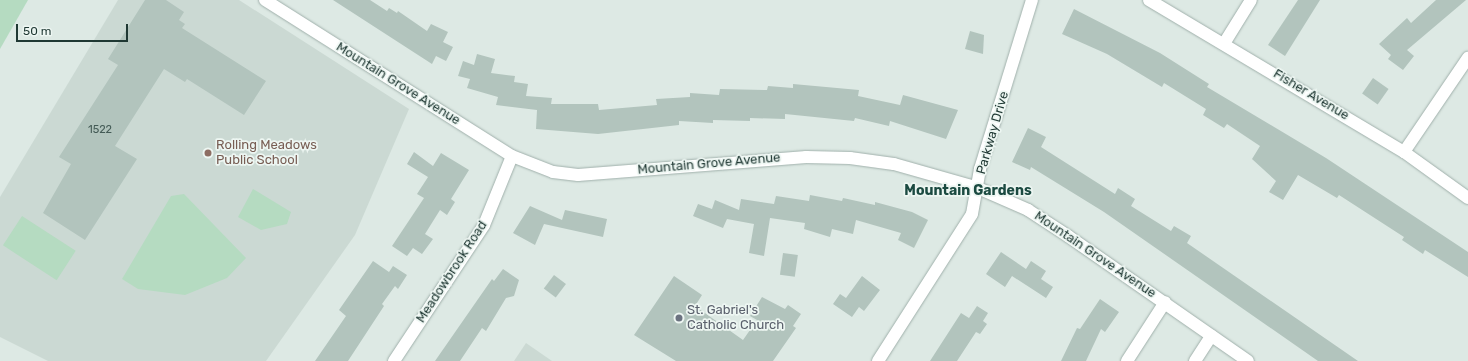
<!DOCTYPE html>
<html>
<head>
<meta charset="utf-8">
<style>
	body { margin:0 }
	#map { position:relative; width:1468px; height:361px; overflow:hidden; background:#dde9e4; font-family:Rubik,sans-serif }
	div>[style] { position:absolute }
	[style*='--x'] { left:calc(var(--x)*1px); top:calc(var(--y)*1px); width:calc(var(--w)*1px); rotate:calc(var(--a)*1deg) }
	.built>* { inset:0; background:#cbd9d3 }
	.green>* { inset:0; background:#b5dbc1; transform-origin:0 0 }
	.building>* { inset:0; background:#b2c4bd; transform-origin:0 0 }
	.roads { filter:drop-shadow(0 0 1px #a0b0ab) drop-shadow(0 0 1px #a0b0ab) }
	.minor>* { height:12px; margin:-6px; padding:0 6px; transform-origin:6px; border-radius:6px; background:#fff }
	.dots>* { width:11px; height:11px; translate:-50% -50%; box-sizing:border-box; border:2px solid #edf6f2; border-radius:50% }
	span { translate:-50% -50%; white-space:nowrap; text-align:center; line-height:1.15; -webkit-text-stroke:3.5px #edf6f2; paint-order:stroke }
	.number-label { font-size:11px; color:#445b56 }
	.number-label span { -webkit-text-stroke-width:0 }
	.street-label { font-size:13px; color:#1f3833 }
	.education-label { font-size:13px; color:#785e54 }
	.left { translate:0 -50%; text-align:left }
	.worship-label { font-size:13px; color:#5b616d }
	.neighbourhood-label { font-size:14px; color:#1b4a41; font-weight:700 }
	.scale { position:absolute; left:16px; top:24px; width:112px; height:18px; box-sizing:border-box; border:2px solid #1f3833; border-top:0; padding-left:5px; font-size:12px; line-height:14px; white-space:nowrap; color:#1f3833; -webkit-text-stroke:3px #edf6f2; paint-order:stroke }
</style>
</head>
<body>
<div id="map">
	<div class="built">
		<i style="clip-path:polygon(118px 0,239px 0,409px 109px,355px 235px,266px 361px,48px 361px,0 337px,0 197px)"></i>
		<i style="clip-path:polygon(526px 343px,552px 361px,514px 361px)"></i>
	</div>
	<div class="green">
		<i style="clip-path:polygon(0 0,28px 0,0 49px)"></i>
		<i style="clip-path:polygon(253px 189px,291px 212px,287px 224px,261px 230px,238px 217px)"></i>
		<i style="clip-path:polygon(184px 194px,246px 258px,227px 278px,185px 295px,138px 289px,122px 279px,171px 196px)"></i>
		<i style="left:22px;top:216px;width:64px;height:35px;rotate:33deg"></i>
	</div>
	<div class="building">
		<i style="clip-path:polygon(145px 0,166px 0,184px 12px,179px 20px,185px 24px,182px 28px,266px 81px,244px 115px,187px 79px,185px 82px,164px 69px,115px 146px,137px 159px,85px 240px,43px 213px,71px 164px,59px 157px,118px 65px,108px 59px)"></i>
		<i style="clip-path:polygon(333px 0,370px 0,387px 11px,389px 8px,397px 13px,398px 11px,427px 31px,431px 24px,448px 32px,443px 42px,453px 47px,446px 61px,436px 56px,432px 64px)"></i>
		<i style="clip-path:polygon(1298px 0,1320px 0,1285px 56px,1268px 45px)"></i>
		<i style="clip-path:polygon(1436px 0,1466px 0,1407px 50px,1414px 56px,1403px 70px,1388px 59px,1391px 55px,1379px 44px,1407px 18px,1411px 23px)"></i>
		<i style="clip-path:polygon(1074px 9px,1160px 53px,1209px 84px,1207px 87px,1326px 158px,1468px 252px,1468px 277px,1425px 250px,1423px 254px,1402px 240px,1404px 237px,1339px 195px,1337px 198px,1298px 175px,1283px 200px,1269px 192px,1276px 181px,1252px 159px,1260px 146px,1227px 124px,1224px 128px,1203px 115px,1206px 109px,1164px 83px,1162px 87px,1107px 54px,1062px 34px)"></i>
		<i style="clip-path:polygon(970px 31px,984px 35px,983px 54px,965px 49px)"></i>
		<i style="clip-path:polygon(477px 54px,495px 59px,491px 73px,515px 76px,514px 82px,528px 84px,526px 96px,552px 98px,551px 104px,598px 104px,599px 110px,657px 105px,656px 99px,690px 97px,690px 93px,719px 95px,720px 89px,767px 90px,768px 86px,793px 88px,793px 84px,859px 90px,858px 96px,900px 105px,903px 95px,958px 110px,946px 139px,890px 121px,889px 126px,855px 118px,854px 121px,785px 114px,785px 119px,750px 118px,750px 121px,713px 120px,713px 123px,679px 121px,679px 125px,598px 134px,536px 129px,537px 110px,496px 105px,498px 97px,467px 88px,470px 79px,458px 76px,463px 61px,474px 65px)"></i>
		<i style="left:1373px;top:78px;width:19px;height:19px;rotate:35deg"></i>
		<i style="clip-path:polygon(1028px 128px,1046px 137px,1041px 147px,1115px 194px,1118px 188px,1135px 199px,1131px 206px,1171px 231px,1174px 226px,1191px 236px,1187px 243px,1358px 361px,1318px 361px,1104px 212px,1031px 167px,1030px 170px,1012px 162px)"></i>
		<i style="clip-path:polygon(414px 152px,433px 166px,441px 153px,469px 170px,451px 199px,455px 202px,447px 215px,440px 210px,425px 234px,433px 239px,422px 254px,413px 248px,407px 256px,392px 246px,424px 198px,417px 194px,428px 177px,407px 164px)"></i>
		<i style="clip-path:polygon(810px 195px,842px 201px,843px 198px,875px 205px,875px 202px,912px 212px,928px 220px,914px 248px,898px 240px,901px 233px,856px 220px,853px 234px,832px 229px,830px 237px,804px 229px,805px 223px,770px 218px,764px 256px,749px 253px,754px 224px,727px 219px,723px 228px,693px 216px,698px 204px,712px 209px,715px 200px,739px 210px,741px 199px,774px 204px,776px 196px,809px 201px)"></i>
		<i style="clip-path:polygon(530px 206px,562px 220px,565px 210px,607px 219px,603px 237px,544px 224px,535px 245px,513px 233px)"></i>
		<i style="clip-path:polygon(1001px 252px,1026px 269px,1031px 261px,1046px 271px,1041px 279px,1053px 287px,1046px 298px,1012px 276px,1005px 287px,986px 274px)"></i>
		<i style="left:783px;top:253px;width:15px;height:22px;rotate:8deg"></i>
		<i style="clip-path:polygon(373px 261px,389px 272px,393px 266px,407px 275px,398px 289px,395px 286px,382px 304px,384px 306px,348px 361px,315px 361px,346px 316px,339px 310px)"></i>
		<i style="clip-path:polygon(503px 269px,519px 280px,514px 296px,506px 298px,486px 331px,482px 328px,460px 361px,435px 361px,492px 279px,494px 281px)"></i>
		<i style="left:554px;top:275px;width:15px;height:17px;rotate:37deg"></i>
		<i style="clip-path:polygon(674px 276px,702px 295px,695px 306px,743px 340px,757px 320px,750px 316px,762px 297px,785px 309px,788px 305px,801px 314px,793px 326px,796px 328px,773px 361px,676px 361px,634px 335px)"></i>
		<i style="clip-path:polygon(862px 276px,880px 290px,864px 311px,859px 307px,852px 317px,833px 304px,840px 294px,846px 298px)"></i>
		<i style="clip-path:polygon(1100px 299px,1119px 312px,1105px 332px,1101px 329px,1086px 361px,1061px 361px,1077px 328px,1080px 329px)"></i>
		<i style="clip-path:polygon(977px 306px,988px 313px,983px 321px,987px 324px,980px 334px,976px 332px,957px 361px,930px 361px,961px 313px,969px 318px)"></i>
	</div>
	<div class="roads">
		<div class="minor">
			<i style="--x:265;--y:0;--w:292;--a:32.3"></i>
			<i style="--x:512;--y:156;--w:44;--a:21.3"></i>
			<i style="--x:553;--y:172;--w:25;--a:7"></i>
			<i style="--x:578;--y:175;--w:229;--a:-4.5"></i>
			<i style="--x:806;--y:157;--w:44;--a:1.3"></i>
			<i style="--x:850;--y:158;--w:44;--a:7.8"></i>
			<i style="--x:894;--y:164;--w:87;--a:15.9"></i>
			<i style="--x:978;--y:188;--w:55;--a:23.7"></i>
			<i style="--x:1028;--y:210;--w:48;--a:33"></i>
			<i style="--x:1068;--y:236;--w:219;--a:34.8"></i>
			<i style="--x:1149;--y:0;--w:297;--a:30.8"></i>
			<i style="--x:1404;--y:152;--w:79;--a:35.7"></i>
			<i style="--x:1225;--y:42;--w:49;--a:-58.2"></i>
			<i style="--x:1404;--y:152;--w:114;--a:-55.8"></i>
			<i style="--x:394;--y:361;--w:163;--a:-56.5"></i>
			<i style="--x:484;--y:225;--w:74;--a:-67.9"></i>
			<i style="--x:878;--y:361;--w:174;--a:-57.4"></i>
			<i style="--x:972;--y:214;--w:46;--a:-79.9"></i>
			<i style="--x:980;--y:169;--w:177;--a:-72.9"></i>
			<i style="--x:1127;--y:361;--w:70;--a:-57.2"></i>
			<i style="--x:1195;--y:361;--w:30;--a:-57"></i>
		</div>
	</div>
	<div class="dots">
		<i style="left:208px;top:153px;background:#8d6e63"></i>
		<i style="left:679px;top:318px;background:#6b7280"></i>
	</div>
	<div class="number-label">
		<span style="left:100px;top:130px">1522</span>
	</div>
	<div class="street-label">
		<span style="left:398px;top:84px;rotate:32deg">Mountain Grove Avenue</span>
		<span style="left:1311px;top:95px;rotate:31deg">Fisher Avenue</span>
		<span style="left:993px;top:133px;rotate:-74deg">Parkway Drive</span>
		<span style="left:709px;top:164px;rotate:-5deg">Mountain Grove Avenue</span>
		<span style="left:1095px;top:255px;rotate:34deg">Mountain Grove Avenue</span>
		<span style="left:452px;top:272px;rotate:-57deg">Meadowbrook Road</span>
	</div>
	<div class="education-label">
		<span class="left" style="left:216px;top:153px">Rolling Meadows<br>Public School</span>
	</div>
	<div class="worship-label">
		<span class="left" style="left:687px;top:318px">St. Gabriel's<br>Catholic Church</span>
	</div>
	<div class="neighbourhood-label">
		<span style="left:968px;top:191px">Mountain Gardens</span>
	</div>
	<div class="scale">50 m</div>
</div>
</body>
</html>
